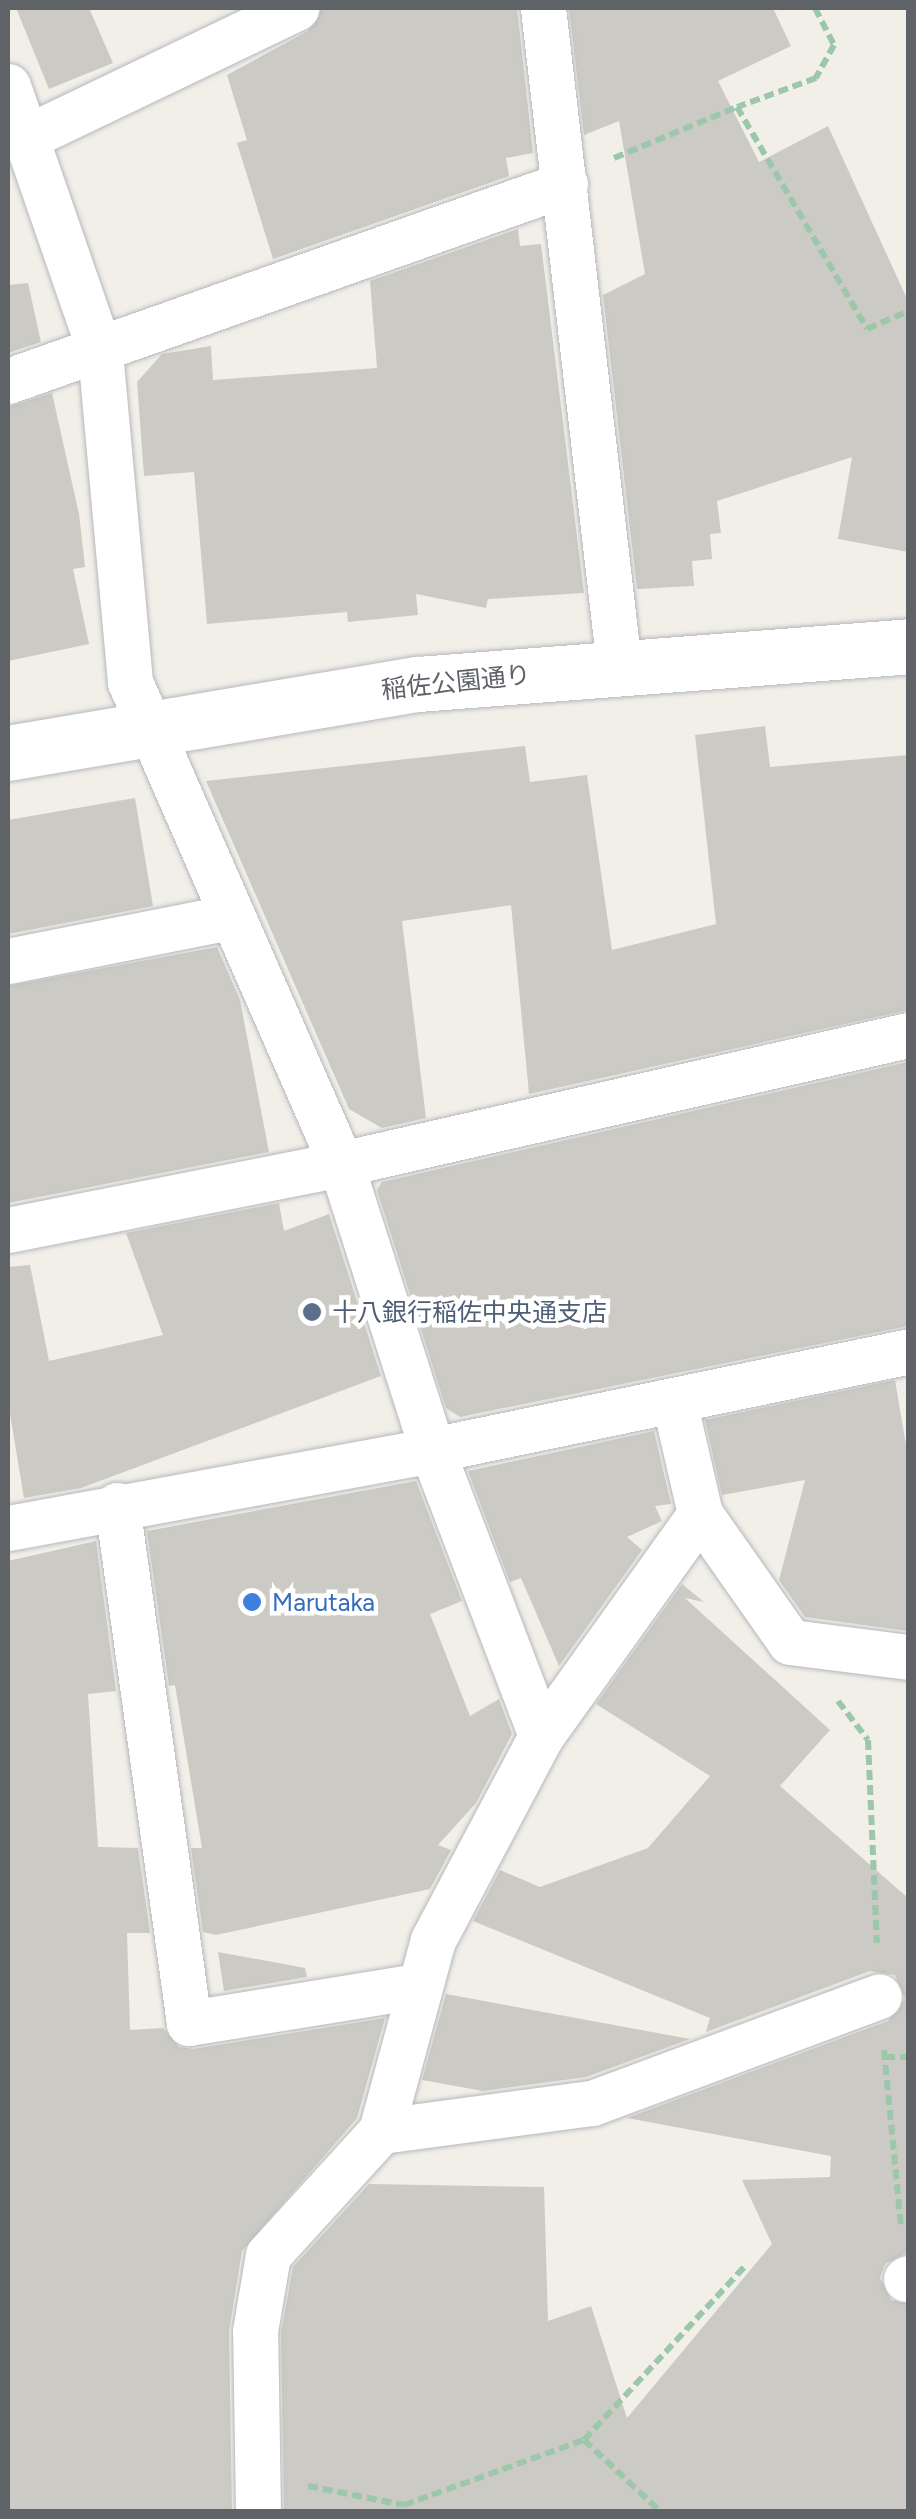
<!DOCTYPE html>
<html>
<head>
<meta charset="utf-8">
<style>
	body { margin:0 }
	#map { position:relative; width:916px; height:2519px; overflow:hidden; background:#f1efe8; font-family:Figtree,"Noto Sans JP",sans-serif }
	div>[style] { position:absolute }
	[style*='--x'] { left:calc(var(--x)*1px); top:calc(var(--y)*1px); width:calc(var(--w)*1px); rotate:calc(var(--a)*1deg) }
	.building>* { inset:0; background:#cccac5 }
	.path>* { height:6px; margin-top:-3px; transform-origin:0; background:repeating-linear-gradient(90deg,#9cc7a9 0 10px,transparent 0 15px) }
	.roads { filter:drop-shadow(0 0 2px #b5b8bc) drop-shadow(0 0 2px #b5b8bc) }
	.street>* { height:45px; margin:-22.5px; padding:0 22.5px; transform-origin:22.5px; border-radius:22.5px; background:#fff }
	.secondary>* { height:55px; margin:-27.5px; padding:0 27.5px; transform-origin:27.5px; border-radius:27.5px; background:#fff }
	.dots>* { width:28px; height:28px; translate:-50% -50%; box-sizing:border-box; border:5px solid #fff; border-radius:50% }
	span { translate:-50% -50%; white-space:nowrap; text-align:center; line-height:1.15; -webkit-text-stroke:9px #fff; paint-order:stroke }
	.street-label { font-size:25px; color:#5f6368 }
	.service-label { font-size:25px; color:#4e5e75 }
	.left { translate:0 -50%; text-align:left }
	.shop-label { font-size:25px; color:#366cbe }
	.frame { position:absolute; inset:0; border:10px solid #5f6368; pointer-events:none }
</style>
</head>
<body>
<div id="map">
	<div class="building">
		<i style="clip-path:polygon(16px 8px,89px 8px,113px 63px,49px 89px)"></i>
		<i style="clip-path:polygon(322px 8px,517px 8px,533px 153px,506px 158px,509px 176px,273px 259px,237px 143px,247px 140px,227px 75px,308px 31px)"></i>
		<i style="clip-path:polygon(569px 8px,773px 8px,791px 46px,718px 81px,759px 162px,828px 126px,908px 301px,908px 552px,838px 539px,852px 457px,717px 501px,721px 533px,710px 534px,712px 559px,692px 561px,694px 586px,637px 589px,603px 295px,645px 274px,619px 121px,584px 135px)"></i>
		<i style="clip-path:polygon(518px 229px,520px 246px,541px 244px,584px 593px,488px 599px,486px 608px,416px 594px,418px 615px,348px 622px,347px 612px,207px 624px,194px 472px,144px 476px,137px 382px,162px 354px,211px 346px,213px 380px,377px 368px,370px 281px)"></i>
		<i style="clip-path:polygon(28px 283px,41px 342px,8px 353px,8px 285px)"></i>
		<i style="clip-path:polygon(52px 393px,79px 514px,85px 567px,73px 569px,89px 644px,8px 661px,8px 407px)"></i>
		<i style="clip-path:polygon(765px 726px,770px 767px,908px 755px,908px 1010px,529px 1094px,511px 905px,402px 921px,426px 1118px,382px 1128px,349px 1109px,206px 781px,525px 746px,530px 782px,587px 775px,612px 950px,716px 924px,695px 735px)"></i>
		<i style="clip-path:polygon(135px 798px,153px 906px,8px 934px,8px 820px)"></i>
		<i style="clip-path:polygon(217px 947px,240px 1000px,269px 1152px,8px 1203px,8px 986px)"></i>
		<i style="clip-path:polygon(908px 1062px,908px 1326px,460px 1417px,446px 1408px,377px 1190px,382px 1182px)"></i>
		<i style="clip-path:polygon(279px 1203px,284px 1231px,329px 1214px,381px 1376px,81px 1488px,24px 1498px,8px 1402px,8px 1267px,30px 1265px,49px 1361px,163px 1335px,126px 1233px)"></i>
		<i style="clip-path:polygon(895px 1380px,908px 1457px,908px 1631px,805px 1617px,779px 1580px,805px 1480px,722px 1495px,705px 1420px)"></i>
		<i style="clip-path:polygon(654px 1431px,671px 1504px,655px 1506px,662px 1521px,627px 1537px,642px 1550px,559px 1666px,521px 1578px,510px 1582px,468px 1471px)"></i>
		<i style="clip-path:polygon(416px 1481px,462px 1601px,430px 1614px,470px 1716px,499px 1699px,512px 1734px,476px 1803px,438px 1845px,451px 1850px,430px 1889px,216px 1935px,203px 1932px,191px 1848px,202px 1848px,175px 1685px,169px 1686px,147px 1531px)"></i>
		<i style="clip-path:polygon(96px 1541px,116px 1691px,88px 1694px,98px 1847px,138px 1848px,150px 1933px,127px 1933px,130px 2030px,163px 2028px,179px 2047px,193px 2049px,385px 2018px,357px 2118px,242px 2251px,229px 2331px,232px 2512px,8px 2512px,8px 1561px)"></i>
		<i style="clip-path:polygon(682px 1584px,704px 1602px,685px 1598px,830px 1730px,780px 1786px,908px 1898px,908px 2252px,885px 2264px,880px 2278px,891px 2300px,908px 2304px,908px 2512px,284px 2512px,281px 2333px,293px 2267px,369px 2184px,544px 2187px,548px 2321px,591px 2306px,627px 2418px,772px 2244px,742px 2180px,830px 2177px,831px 2156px,627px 2118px,888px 2021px,905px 1999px,895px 1975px,870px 1971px,706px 2032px,710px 2018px,473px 1921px,500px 1870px,540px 1887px,648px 1848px,710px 1776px,596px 1704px)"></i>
		<i style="clip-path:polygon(218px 1952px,305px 1968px,307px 1977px,224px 1991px)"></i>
		<i style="clip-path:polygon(446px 1994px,690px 2039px,586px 2077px,483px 2091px,422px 2080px)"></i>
	</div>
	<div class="path">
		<i style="--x:815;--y:8;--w:42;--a:62.8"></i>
		<i style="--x:834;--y:45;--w:38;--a:119"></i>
		<i style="--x:816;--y:78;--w:84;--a:159.8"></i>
		<i style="--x:737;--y:107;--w:257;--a:59.6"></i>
		<i style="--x:867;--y:329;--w:45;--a:-23.7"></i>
		<i style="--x:614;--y:158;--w:133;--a:-22.5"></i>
		<i style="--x:838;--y:1701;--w:49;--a:52.4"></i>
		<i style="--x:868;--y:1740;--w:203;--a:87.5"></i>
		<i style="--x:884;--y:2050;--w:178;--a:84.5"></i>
		<i style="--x:885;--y:2057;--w:23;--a:0"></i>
		<i style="--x:584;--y:2440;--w:105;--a:43.1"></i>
		<i style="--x:308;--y:2486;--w:98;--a:11.2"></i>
		<i style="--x:404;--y:2505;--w:191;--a:-19.9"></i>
		<i style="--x:584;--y:2440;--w:237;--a:-47.2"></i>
	</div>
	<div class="roads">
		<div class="street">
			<i style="--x:543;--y:8;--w:662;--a:83.41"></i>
			<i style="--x:8;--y:86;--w:281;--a:70.9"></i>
			<i style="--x:100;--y:352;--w:331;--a:84.8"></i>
			<i style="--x:130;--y:682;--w:526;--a:66.36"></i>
			<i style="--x:341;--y:1164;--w:300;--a:72.3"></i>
			<i style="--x:432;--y:1450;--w:306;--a:69.1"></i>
			<i style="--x:25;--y:138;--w:301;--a:-25.6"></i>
			<i style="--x:8;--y:381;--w:591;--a:-19.48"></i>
			<i style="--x:8;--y:961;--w:227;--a:-11.2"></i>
			<i style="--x:8;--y:1230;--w:339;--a:-11.2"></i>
			<i style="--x:341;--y:1164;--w:581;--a:-12.82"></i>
			<i style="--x:674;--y:1401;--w:116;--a:77"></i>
			<i style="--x:700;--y:1514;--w:156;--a:54.9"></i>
			<i style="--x:790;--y:1642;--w:119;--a:7.2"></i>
			<i style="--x:117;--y:1505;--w:523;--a:82.09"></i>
			<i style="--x:189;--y:2023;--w:232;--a:-9.2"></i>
			<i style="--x:8;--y:1528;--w:431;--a:-10.4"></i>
			<i style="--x:432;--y:1450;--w:486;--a:-11.7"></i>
			<i style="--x:381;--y:2131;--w:213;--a:-7.6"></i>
			<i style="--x:592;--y:2103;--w:306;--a:-20.4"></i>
			<i style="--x:906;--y:2279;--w:2;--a:-27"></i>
			<i style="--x:258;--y:2512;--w:181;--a:-90.9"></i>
			<i style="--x:255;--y:2331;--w:77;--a:-80.3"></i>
			<i style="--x:268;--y:2255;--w:168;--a:-47.7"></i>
			<i style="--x:381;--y:2131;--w:198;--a:-74.8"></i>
			<i style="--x:433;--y:1940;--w:231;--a:-62.1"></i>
			<i style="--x:541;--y:1736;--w:273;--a:-54.4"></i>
		</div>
		<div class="secondary">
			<i style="--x:8;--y:753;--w:416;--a:-9.6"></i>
			<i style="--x:418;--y:684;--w:491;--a:-4.4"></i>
		</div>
	</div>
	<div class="dots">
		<i style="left:312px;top:1312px;background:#5c6f8a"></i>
		<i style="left:252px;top:1602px;background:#3f7fe0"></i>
	</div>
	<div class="street-label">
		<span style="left:456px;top:682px;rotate:-6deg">稲佐公園通り</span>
	</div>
	<div class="service-label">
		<span class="left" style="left:332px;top:1312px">十八銀行稲佐中央通支店</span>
	</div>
	<div class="shop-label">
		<span class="left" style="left:272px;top:1602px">Marutaka</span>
	</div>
	<div class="frame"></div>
</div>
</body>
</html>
